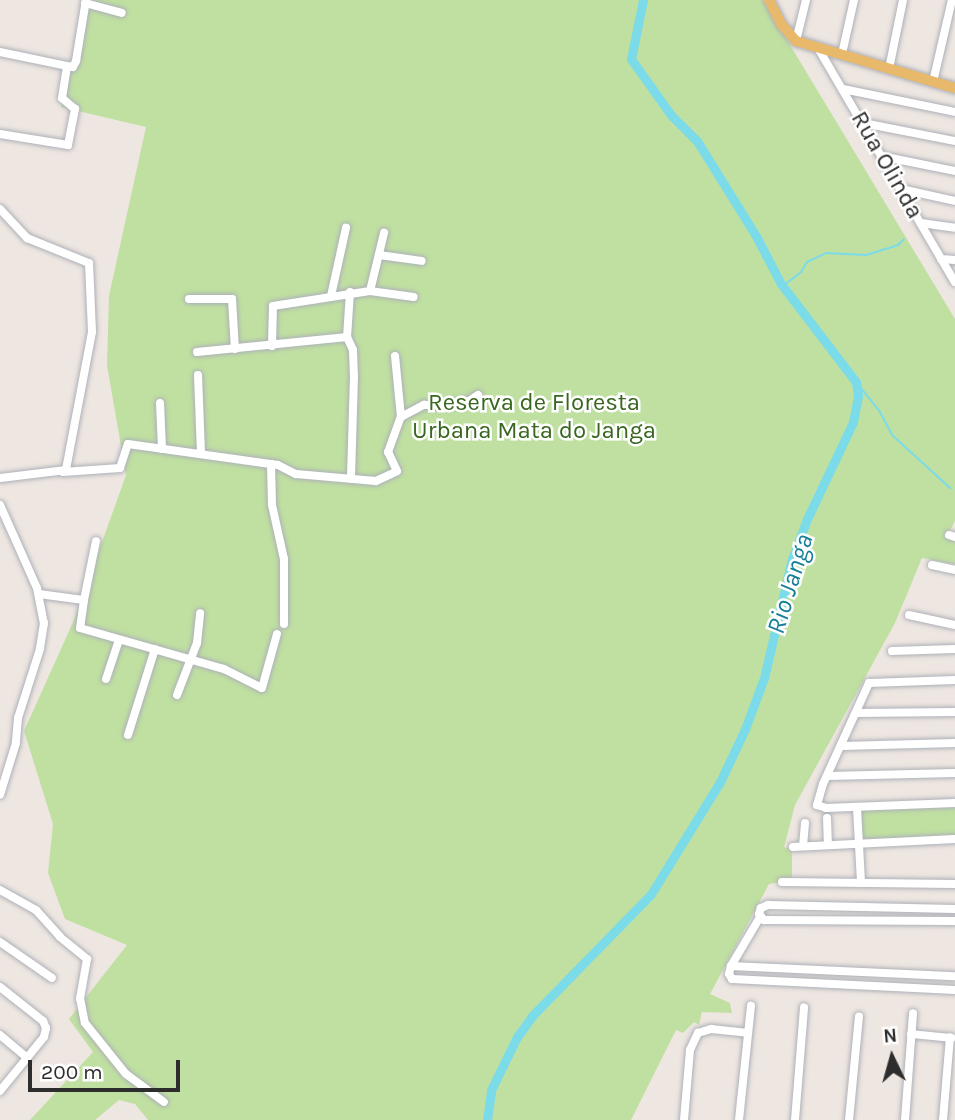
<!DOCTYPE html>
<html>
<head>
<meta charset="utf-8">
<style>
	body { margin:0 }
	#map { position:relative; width:955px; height:1120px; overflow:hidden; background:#eee6e1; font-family:Karla,sans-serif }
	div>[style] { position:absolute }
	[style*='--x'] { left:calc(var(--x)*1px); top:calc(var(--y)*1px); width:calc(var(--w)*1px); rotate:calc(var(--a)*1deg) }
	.green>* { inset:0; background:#c0e0a1 }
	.stream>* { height:2px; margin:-1px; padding:0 1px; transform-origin:1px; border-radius:1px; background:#7bdbe8 }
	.river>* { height:9px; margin:-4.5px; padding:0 4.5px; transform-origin:4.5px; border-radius:4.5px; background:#7bdbe8 }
	.roads { filter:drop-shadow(0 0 2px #adb1b8) drop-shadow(0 0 2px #adb1b8) }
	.minor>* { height:8px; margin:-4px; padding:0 4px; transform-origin:4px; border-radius:4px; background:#fff }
	.major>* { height:10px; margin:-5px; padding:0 5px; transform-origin:5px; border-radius:5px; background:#e9b96b }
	span { translate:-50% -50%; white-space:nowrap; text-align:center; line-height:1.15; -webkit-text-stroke:5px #fff; paint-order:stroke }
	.street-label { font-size:24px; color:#2d2d2d }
	.park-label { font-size:24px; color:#396720 }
	.water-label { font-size:26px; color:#167f98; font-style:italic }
	.north { position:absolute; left:857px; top:1022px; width:70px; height:70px; -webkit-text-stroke:5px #fff; paint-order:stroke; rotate:355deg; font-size:19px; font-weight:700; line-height:28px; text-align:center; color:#2d2d2d }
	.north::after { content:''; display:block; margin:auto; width:24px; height:32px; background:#2d2d2d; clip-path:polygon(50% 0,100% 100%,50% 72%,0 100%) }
	.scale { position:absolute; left:28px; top:1060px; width:152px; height:32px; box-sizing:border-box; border:4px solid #2d2d2d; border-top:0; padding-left:9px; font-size:21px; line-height:24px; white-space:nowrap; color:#2d2d2d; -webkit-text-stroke:5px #fff; paint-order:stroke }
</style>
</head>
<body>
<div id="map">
	<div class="green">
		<i style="clip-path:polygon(90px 0,763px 0,955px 319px,955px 521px,946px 538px,955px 541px,955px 564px,922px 558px,895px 623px,795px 805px,784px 847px,792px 849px,792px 880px,769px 884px,710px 994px,730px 1003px,732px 1013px,702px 1012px,699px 1025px,694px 1022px,683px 1033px,676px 1030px,631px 1120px,148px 1120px,135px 1104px,119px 1100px,95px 1120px,30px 1120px,93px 1052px,69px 1019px,127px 945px,65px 919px,48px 873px,53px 824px,24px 731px,74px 620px,126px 475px,107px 365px,109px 296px,146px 127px,61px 107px)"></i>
		<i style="clip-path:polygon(952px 806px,955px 808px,955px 836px,862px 839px,859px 810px)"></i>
	</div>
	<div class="stream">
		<i style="--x:783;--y:286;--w:23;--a:-38"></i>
		<i style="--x:801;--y:272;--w:12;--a:-59"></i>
		<i style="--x:807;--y:262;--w:21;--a:-25"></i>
		<i style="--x:826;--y:253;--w:40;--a:2.9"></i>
		<i style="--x:866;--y:255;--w:34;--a:-17"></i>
		<i style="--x:898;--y:245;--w:8;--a:-45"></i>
		<i style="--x:856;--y:382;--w:38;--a:51"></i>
		<i style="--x:880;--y:412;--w:26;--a:62"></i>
		<i style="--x:892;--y:435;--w:79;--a:42.4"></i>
	</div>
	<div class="river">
		<i style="--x:487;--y:1120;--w:30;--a:-82"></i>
		<i style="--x:491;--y:1090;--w:59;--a:-63.9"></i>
		<i style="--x:517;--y:1037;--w:26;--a:-54"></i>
		<i style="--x:532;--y:1016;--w:170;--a:-45.7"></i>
		<i style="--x:651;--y:894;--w:132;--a:-58.4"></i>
		<i style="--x:720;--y:782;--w:59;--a:-64.7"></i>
		<i style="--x:745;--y:729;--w:54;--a:-69.6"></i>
		<i style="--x:764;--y:678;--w:122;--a:-76.8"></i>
		<i style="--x:792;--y:559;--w:43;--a:-69.4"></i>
		<i style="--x:807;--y:519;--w:107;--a:-64.6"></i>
		<i style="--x:853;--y:422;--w:26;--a:-79"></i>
		<i style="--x:858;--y:396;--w:14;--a:-98"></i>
		<i style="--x:856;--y:382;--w:123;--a:-127.4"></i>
		<i style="--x:781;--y:284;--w:54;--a:-117.5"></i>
		<i style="--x:756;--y:236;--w:112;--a:-121.8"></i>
		<i style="--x:697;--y:141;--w:37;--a:-135"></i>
		<i style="--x:671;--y:115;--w:69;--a:-125.5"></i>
		<i style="--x:631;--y:59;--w:60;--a:-78.5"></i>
	</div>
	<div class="roads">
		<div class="minor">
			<i style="--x:85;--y:3;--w:38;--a:15"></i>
			<i style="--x:796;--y:41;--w:42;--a:-76.3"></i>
			<i style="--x:818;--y:48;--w:271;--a:59.7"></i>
			<i style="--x:0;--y:52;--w:68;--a:11.8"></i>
			<i style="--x:842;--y:54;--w:55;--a:-77.5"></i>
			<i style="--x:67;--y:66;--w:6;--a:9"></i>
			<i style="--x:73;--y:67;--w:7;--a:-63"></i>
			<i style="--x:76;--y:61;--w:62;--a:-80.7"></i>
			<i style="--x:889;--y:69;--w:70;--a:-78.5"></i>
			<i style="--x:933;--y:82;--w:84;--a:-77"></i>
			<i style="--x:843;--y:89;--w:114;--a:11.6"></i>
			<i style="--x:863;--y:123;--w:94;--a:11.1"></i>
			<i style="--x:0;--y:134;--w:69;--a:9.2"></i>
			<i style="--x:68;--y:145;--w:37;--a:-79"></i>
			<i style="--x:75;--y:109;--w:17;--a:-140"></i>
			<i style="--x:62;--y:98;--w:32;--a:-81"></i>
			<i style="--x:881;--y:156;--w:76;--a:11.5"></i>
			<i style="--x:901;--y:189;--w:55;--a:12.5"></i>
			<i style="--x:0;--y:209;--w:40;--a:47"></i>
			<i style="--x:27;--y:238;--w:67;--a:22"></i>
			<i style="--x:89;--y:263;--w:69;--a:87.5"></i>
			<i style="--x:92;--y:332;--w:140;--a:100.7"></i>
			<i style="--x:66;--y:470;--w:66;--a:173.1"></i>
			<i style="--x:921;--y:223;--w:34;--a:8"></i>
			<i style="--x:379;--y:255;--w:43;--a:7.9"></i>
			<i style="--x:941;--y:259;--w:14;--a:4"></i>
			<i style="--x:370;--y:291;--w:44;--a:7.8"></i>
			<i style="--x:350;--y:292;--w:45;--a:93.8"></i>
			<i style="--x:347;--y:337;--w:14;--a:65"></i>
			<i style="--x:353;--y:350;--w:26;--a:88"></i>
			<i style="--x:354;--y:376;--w:103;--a:91.7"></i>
			<i style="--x:331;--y:296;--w:70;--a:-77.6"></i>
			<i style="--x:189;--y:299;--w:43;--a:0"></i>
			<i style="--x:232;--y:299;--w:50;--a:86.6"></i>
			<i style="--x:272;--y:346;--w:40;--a:-88.6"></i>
			<i style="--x:273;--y:306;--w:98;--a:-8.8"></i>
			<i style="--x:370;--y:291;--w:60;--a:-76.4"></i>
			<i style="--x:197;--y:352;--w:151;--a:-5.7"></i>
			<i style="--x:395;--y:356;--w:61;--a:84.4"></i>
			<i style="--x:198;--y:375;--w:79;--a:87.8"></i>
			<i style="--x:160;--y:403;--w:46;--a:87.5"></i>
			<i style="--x:271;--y:464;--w:41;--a:88.6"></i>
			<i style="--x:272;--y:505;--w:55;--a:77.5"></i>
			<i style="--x:284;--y:559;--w:65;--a:90"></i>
			<i style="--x:63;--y:472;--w:57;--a:-4"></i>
			<i style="--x:120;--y:468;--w:25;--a:-72"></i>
			<i style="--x:128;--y:444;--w:151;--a:8"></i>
			<i style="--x:278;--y:465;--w:20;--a:27"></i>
			<i style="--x:296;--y:474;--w:80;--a:5"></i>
			<i style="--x:376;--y:481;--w:23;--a:-25"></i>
			<i style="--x:397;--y:471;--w:21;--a:-115"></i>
			<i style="--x:388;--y:452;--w:37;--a:-70"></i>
			<i style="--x:401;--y:417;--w:26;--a:-28"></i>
			<i style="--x:424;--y:405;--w:21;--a:0"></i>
			<i style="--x:445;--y:405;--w:24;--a:-9"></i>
			<i style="--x:469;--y:401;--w:11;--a:-34"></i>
			<i style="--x:0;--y:505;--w:91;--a:66"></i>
			<i style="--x:37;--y:588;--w:36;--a:79"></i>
			<i style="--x:44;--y:623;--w:26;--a:99"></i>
			<i style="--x:40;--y:649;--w:72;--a:107.7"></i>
			<i style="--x:18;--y:718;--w:25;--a:95"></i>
			<i style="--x:16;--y:743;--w:54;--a:107.1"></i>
			<i style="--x:949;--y:535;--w:6;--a:18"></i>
			<i style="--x:932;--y:565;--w:24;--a:12"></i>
			<i style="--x:39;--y:594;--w:45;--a:7.6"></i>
			<i style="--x:84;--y:600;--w:28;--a:98"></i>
			<i style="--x:80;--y:628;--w:150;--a:15.9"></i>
			<i style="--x:224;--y:669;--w:42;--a:26.6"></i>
			<i style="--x:262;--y:688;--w:56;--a:-74.5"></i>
			<i style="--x:84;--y:600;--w:60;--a:-78.5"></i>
			<i style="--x:909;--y:615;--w:47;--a:12.3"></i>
			<i style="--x:892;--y:651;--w:63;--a:-1.8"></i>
			<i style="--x:106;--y:679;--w:41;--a:-71.6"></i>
			<i style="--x:955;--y:680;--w:86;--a:178"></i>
			<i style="--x:869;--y:683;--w:111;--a:114.5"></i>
			<i style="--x:823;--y:784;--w:22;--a:106"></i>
			<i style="--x:817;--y:805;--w:9;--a:18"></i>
			<i style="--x:826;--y:808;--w:129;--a:-2.2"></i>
			<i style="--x:177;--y:695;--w:56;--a:-69"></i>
			<i style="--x:197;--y:643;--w:30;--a:-84"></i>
			<i style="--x:857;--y:713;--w:98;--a:-0.6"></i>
			<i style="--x:128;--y:735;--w:90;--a:-72.6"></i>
			<i style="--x:842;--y:746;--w:113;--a:-1.5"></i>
			<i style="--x:828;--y:776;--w:127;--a:-1.4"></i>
			<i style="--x:857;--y:808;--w:75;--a:86.9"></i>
			<i style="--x:827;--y:818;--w:27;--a:88"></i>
			<i style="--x:803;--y:846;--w:23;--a:-85"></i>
			<i style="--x:793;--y:847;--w:162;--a:-2.8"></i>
			<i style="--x:782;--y:882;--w:173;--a:0.7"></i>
			<i style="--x:0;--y:890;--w:41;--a:29.1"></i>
			<i style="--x:36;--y:910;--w:36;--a:48"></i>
			<i style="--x:60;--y:937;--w:35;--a:39"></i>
			<i style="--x:87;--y:959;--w:40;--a:100"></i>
			<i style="--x:80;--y:998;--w:25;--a:79"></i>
			<i style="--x:85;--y:1023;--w:65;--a:51.2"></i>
			<i style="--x:126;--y:1074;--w:47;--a:36.4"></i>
			<i style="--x:955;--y:909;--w:187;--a:-178.8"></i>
			<i style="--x:768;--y:905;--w:8;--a:157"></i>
			<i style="--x:761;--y:908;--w:6;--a:108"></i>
			<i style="--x:759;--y:914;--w:8;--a:50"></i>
			<i style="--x:764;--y:920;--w:191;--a:0.3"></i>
			<i style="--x:760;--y:917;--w:57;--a:120.6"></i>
			<i style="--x:731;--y:966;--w:8;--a:104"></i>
			<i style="--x:729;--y:974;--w:6;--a:59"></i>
			<i style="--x:732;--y:979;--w:223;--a:2.8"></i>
			<i style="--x:0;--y:942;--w:63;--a:34.7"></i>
			<i style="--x:731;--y:966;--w:224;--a:2.6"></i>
			<i style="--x:0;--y:987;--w:55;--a:38.3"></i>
			<i style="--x:43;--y:1021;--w:8;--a:67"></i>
			<i style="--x:46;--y:1028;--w:9;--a:103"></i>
			<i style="--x:44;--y:1037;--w:70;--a:129.2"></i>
			<i style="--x:911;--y:1034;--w:41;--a:5.6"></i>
			<i style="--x:0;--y:1035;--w:35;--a:40"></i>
			<i style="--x:684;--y:1120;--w:70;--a:-85.1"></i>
			<i style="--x:690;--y:1050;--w:19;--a:-65"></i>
			<i style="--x:698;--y:1033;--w:14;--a:-17"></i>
			<i style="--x:711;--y:1029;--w:37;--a:6"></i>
			<i style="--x:739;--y:1120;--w:115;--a:-84"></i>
			<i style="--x:795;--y:1120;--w:113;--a:-85.4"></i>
			<i style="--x:849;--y:1120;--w:104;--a:-84.5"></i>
			<i style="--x:905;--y:1120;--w:107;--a:-85.7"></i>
			<i style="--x:943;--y:1120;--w:83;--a:-85.2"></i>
		</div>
		<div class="major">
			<i style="--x:769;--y:0;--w:28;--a:63"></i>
			<i style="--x:782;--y:25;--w:21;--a:49"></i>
			<i style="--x:796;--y:41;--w:166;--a:16.5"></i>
		</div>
	</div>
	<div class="street-label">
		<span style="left:887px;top:165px;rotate:60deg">Rua Olinda</span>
	</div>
	<div class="park-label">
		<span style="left:534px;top:417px">Reserva de Floresta<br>Urbana Mata do Janga</span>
	</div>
	<div class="water-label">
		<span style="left:790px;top:584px;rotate:-73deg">Rio Janga</span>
	</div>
	<div class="north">N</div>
	<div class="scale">200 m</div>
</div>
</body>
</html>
